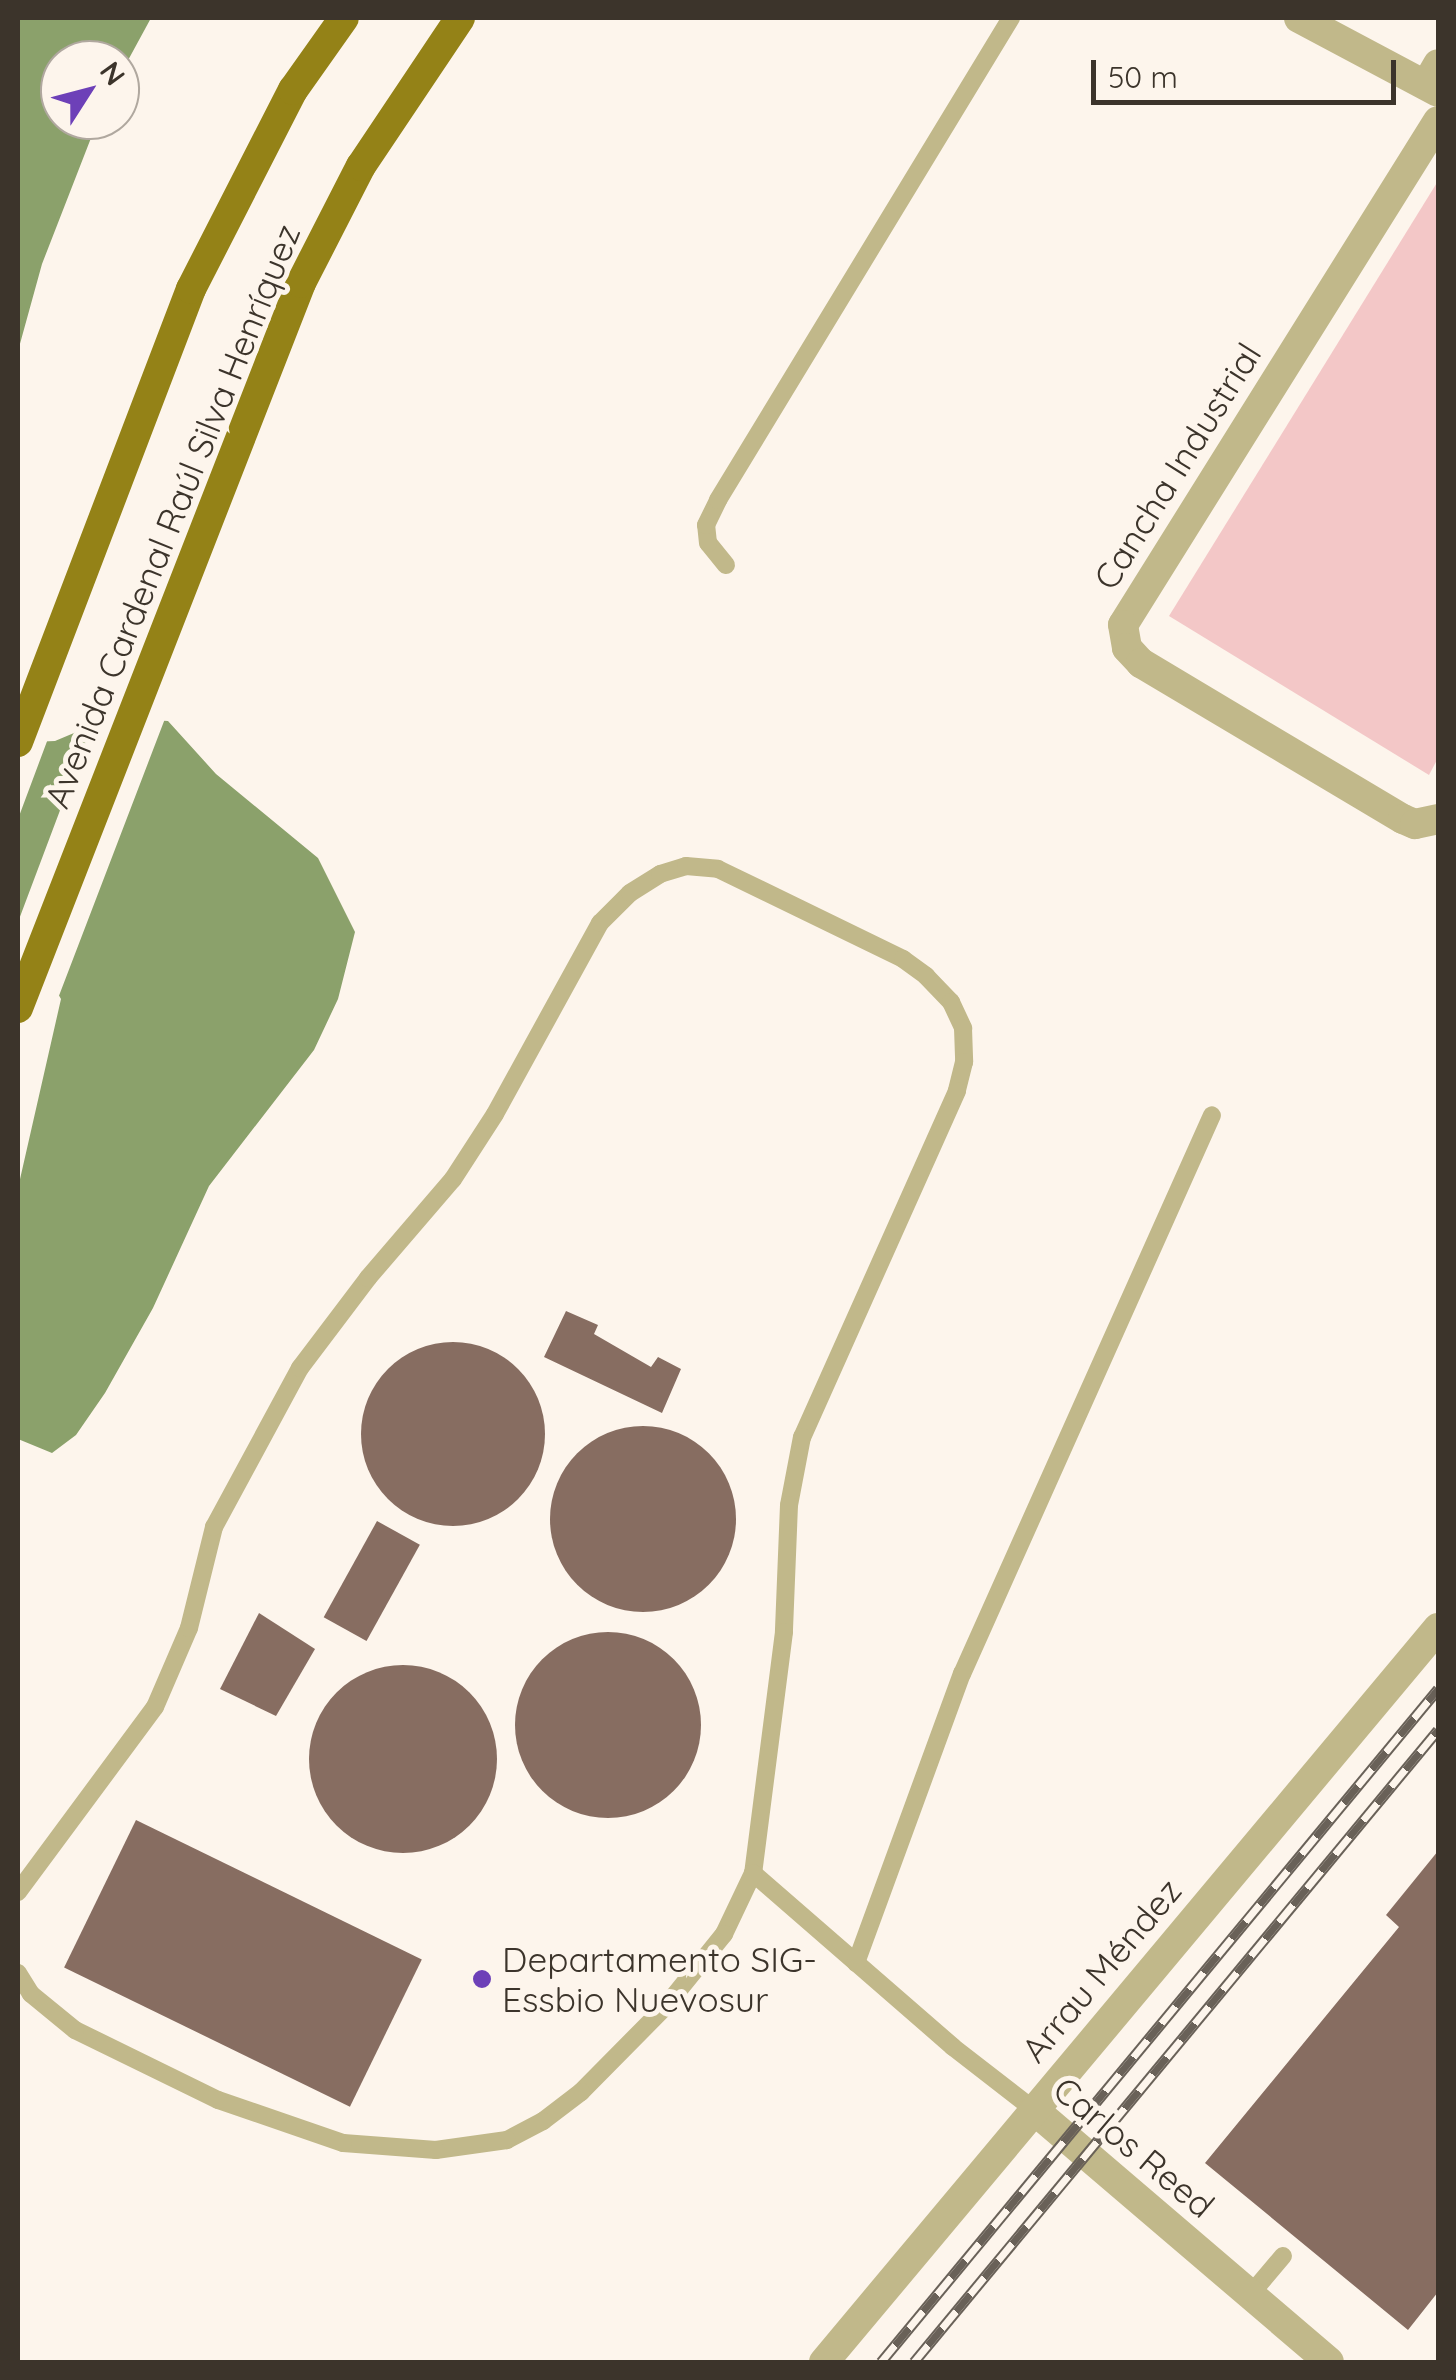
<!DOCTYPE html>
<html>
<head>
<meta charset="utf-8">
<style>
	body { margin:0 }
	#map { position:relative; width:1456px; height:2380px; overflow:hidden; background:#fdf5ec; font-family:Quicksand,sans-serif }
	div>[style] { position:absolute }
	[style*='--x'] { left:calc(var(--x)*1px); top:calc(var(--y)*1px); width:calc(var(--w)*1px); rotate:calc(var(--a)*1deg) }
	.green>* { inset:0; background:#f3c7c7 }
	.water>* { inset:0; background:#8ba16b }
	.pier>* { inset:0; background:#fdf5ec }
	.building>* { inset:0; background:#876d61; transform-origin:0 0 }
	.round { border-radius:50% }
	.service>* { height:18px; margin:-9px; padding:0 9px; transform-origin:9px; border-radius:9px; background:#c1b88a }
	.minor>* { height:30px; margin:-15px; padding:0 15px; transform-origin:15px; border-radius:15px; background:#c1b88a }
	.tertiary>* { height:30px; margin:-15px; padding:0 15px; transform-origin:15px; border-radius:15px; background:#c1b88a }
	.primary>* { height:30px; margin:-15px; padding:0 15px; transform-origin:15px; border-radius:15px; background:#948217 }
	.rail>* { height:11px; margin-top:-5.5px; transform-origin:0; background:repeating-linear-gradient(90deg,#fdf5ec 0 22px,#696158 0 44px); box-sizing:border-box; border-block:2px solid #696158 }
	.dots>* { width:28px; height:28px; translate:-50% -50%; box-sizing:border-box; border:5px solid #fdf5ec; border-radius:50% }
	span { translate:-50% -50%; white-space:nowrap; text-align:center; line-height:1.15; -webkit-text-stroke:10px #fdf5ec; paint-order:stroke }
	.street-label { font-size:35px; color:#3c342b }
	.poi-label { font-size:35px; color:#3c342b }
	.left { translate:0 -50%; text-align:left }
	.frame { position:absolute; inset:0; border:20px solid #3c342b; pointer-events:none }
	.north { position:absolute; left:40px; top:40px; width:100px; height:100px; box-sizing:border-box; background:#fdf5ec; border:2px solid #b0a89f; border-radius:50%; rotate:54deg; font-size:28px; font-weight:700; line-height:40px; text-align:center; color:#3c342b }
	.north::after { content:''; display:block; margin:auto; width:35px; height:45px; background:#6d40b8; clip-path:polygon(50% 0,100% 100%,50% 72%,0 100%) }
	.scale { position:absolute; left:1091px; top:60px; width:305px; height:45px; box-sizing:border-box; border:5px solid #3c342b; border-top:0; padding-left:12px; font-size:30px; line-height:35px; white-space:nowrap; color:#3c342b; -webkit-text-stroke:8px #fdf5ec; paint-order:stroke }
</style>
</head>
<body>
<div id="map">
	<div class="green">
		<i style="clip-path:polygon(1438px 181px,1438px 758px,1429px 775px,1169px 616px)"></i>
	</div>
	<div class="water">
		<i style="clip-path:polygon(18px 18px,151px 18px,120px 75px,120px 60px,60px 60px,60px 120px,98px 120px,42px 264px,18px 351px)"></i>
		<i style="clip-path:polygon(135px 719px,168px 721px,216px 774px,318px 858px,355px 932px,338px 999px,314px 1050px,209px 1186px,153px 1308px,105px 1393px,76px 1435px,52px 1453px,18px 1439px,18px 1188px,61px 999px,29px 943px,18px 935px,18px 729px,31px 742px,55px 741px,93px 725px)"></i>
	</div>
	<div class="pier">
		<i style="clip-path:polygon(135px 714px,166px 716px,52px 1014px,55px 1000px,26px 947px,18px 941px,18px 922px,94px 720px)"></i>
		<i style="clip-path:polygon(18px 724px,33px 737px,49px 736px,18px 819px)"></i>
	</div>
	<div class="building">
		<i style="clip-path:polygon(566px 1311px,598px 1325px,594px 1334px,651px 1367px,658px 1357px,681px 1369px,662px 1413px,544px 1357px)"></i>
		<i class="round" style="left:361px;top:1342px;width:184px;height:184px"></i>
		<i class="round" style="left:550px;top:1426px;width:186px;height:186px"></i>
		<i style="left:377px;top:1521px;width:49px;height:110px;rotate:29deg"></i>
		<i style="clip-path:polygon(259px 1613px,315px 1649px,276px 1716px,220px 1689px)"></i>
		<i class="round" style="left:515px;top:1632px;width:186px;height:186px"></i>
		<i class="round" style="left:309px;top:1665px;width:188px;height:188px"></i>
		<i style="left:136px;top:1820px;width:318px;height:164px;rotate:26deg"></i>
		<i style="clip-path:polygon(1438px 1851px,1438px 2292px,1408px 2330px,1205px 2163px,1399px 1927px,1386px 1915px)"></i>
	</div>
	<div class="service">
		<i style="--x:726;--y:565;--w:28;--a:-129"></i>
		<i style="--x:708;--y:543;--w:18;--a:-96"></i>
		<i style="--x:706;--y:525;--w:28;--a:-64"></i>
		<i style="--x:718;--y:500;--w:564;--a:-58.71"></i>
		<i style="--x:753;--y:1873;--w:265;--a:41"></i>
		<i style="--x:953;--y:2047;--w:101;--a:37.8"></i>
		<i style="--x:18;--y:1892;--w:230;--a:-53.5"></i>
		<i style="--x:155;--y:1707;--w:86;--a:-66.7"></i>
		<i style="--x:189;--y:1628;--w:104;--a:-76.1"></i>
		<i style="--x:214;--y:1527;--w:181;--a:-61.6"></i>
		<i style="--x:300;--y:1368;--w:113;--a:-52.9"></i>
		<i style="--x:368;--y:1278;--w:130;--a:-49.4"></i>
		<i style="--x:453;--y:1179;--w:77;--a:-57.1"></i>
		<i style="--x:495;--y:1114;--w:218;--a:-61.2"></i>
		<i style="--x:600;--y:923;--w:42;--a:-45"></i>
		<i style="--x:630;--y:893;--w:36;--a:-32"></i>
		<i style="--x:660;--y:874;--w:27;--a:-17"></i>
		<i style="--x:686;--y:866;--w:32;--a:5"></i>
		<i style="--x:718;--y:869;--w:206;--a:25.9"></i>
		<i style="--x:903;--y:959;--w:29;--a:36"></i>
		<i style="--x:926;--y:976;--w:36;--a:46"></i>
		<i style="--x:951;--y:1002;--w:29;--a:65"></i>
		<i style="--x:963;--y:1028;--w:34;--a:88"></i>
		<i style="--x:964;--y:1062;--w:30;--a:104"></i>
		<i style="--x:957;--y:1091;--w:379;--a:114.1"></i>
		<i style="--x:802;--y:1437;--w:69;--a:100.8"></i>
		<i style="--x:789;--y:1505;--w:127;--a:92.3"></i>
		<i style="--x:784;--y:1632;--w:243;--a:97.3"></i>
		<i style="--x:753;--y:1873;--w:68;--a:115.4"></i>
		<i style="--x:724;--y:1934;--w:94;--a:128.9"></i>
		<i style="--x:665;--y:2007;--w:120;--a:134.7"></i>
		<i style="--x:581;--y:2092;--w:48;--a:142.7"></i>
		<i style="--x:543;--y:2121;--w:41;--a:152.2"></i>
		<i style="--x:507;--y:2140;--w:72;--a:172"></i>
		<i style="--x:436;--y:2150;--w:93;--a:-175.7"></i>
		<i style="--x:343;--y:2143;--w:132;--a:-161"></i>
		<i style="--x:218;--y:2100;--w:159;--a:-153.9"></i>
		<i style="--x:75;--y:2030;--w:57;--a:-140.7"></i>
		<i style="--x:31;--y:1994;--w:25;--a:-122"></i>
		<i style="--x:856;--y:1963;--w:308;--a:-69.9"></i>
		<i style="--x:962;--y:1674;--w:612;--a:-65.9"></i>
		<i style="--x:1250;--y:2295;--w:51;--a:-49.8"></i>
	</div>
	<div class="minor">
		<i style="--x:1426;--y:85;--w:24;--a:-60"></i>
		<i style="--x:1438;--y:121;--w:594;--a:122.01"></i>
		<i style="--x:1123;--y:625;--w:23;--a:80"></i>
		<i style="--x:1127;--y:648;--w:21;--a:47"></i>
		<i style="--x:1141;--y:663;--w:305;--a:30.8"></i>
		<i style="--x:1403;--y:819;--w:13;--a:23"></i>
		<i style="--x:1415;--y:824;--w:24;--a:-12"></i>
		<i style="--x:1033;--y:2109;--w:389;--a:40.5"></i>
		<i style="--x:824;--y:2362;--w:957;--a:-50.09"></i>
	</div>
	<div class="tertiary">
		<i style="--x:1299;--y:18;--w:157;--a:28"></i>
	</div>
	<div class="primary">
		<i style="--x:18;--y:742;--w:485;--a:-69.1"></i>
		<i style="--x:191;--y:289;--w:224;--a:-62.9"></i>
		<i style="--x:293;--y:90;--w:88;--a:-54.7"></i>
		<i style="--x:18;--y:1008;--w:778;--a:-68.68"></i>
		<i style="--x:301;--y:283;--w:131;--a:-62.9"></i>
		<i style="--x:361;--y:166;--w:178;--a:-56.2"></i>
	</div>
	<div class="rail">
		<i style="--x:881;--y:2362;--w:874;--a:-50.39"></i>
		<i style="--x:914;--y:2362;--w:821;--a:-50.34"></i>
	</div>
	<div class="dots">
		<i style="left:482px;top:1979px;background:#6d40b8"></i>
	</div>
	<div class="street-label">
		<span style="left:1177px;top:466px;rotate:-58deg">Cancha Industrial</span>
		<span style="left:172px;top:516px;rotate:-68deg">Avenida Cardenal Raúl Silva Henríquez</span>
		<span style="left:1101px;top:1970px;rotate:-50deg">Arrau Méndez</span>
		<span style="left:1134px;top:2147px;rotate:40deg">Carlos Reed</span>
	</div>
	<div class="poi-label">
		<span class="left" style="left:502px;top:1979px">Departamento SIG-<br>Essbio Nuevosur</span>
	</div>
	<div class="frame"></div>
	<div class="north">N</div>
	<div class="scale">50 m</div>
</div>
</body>
</html>
